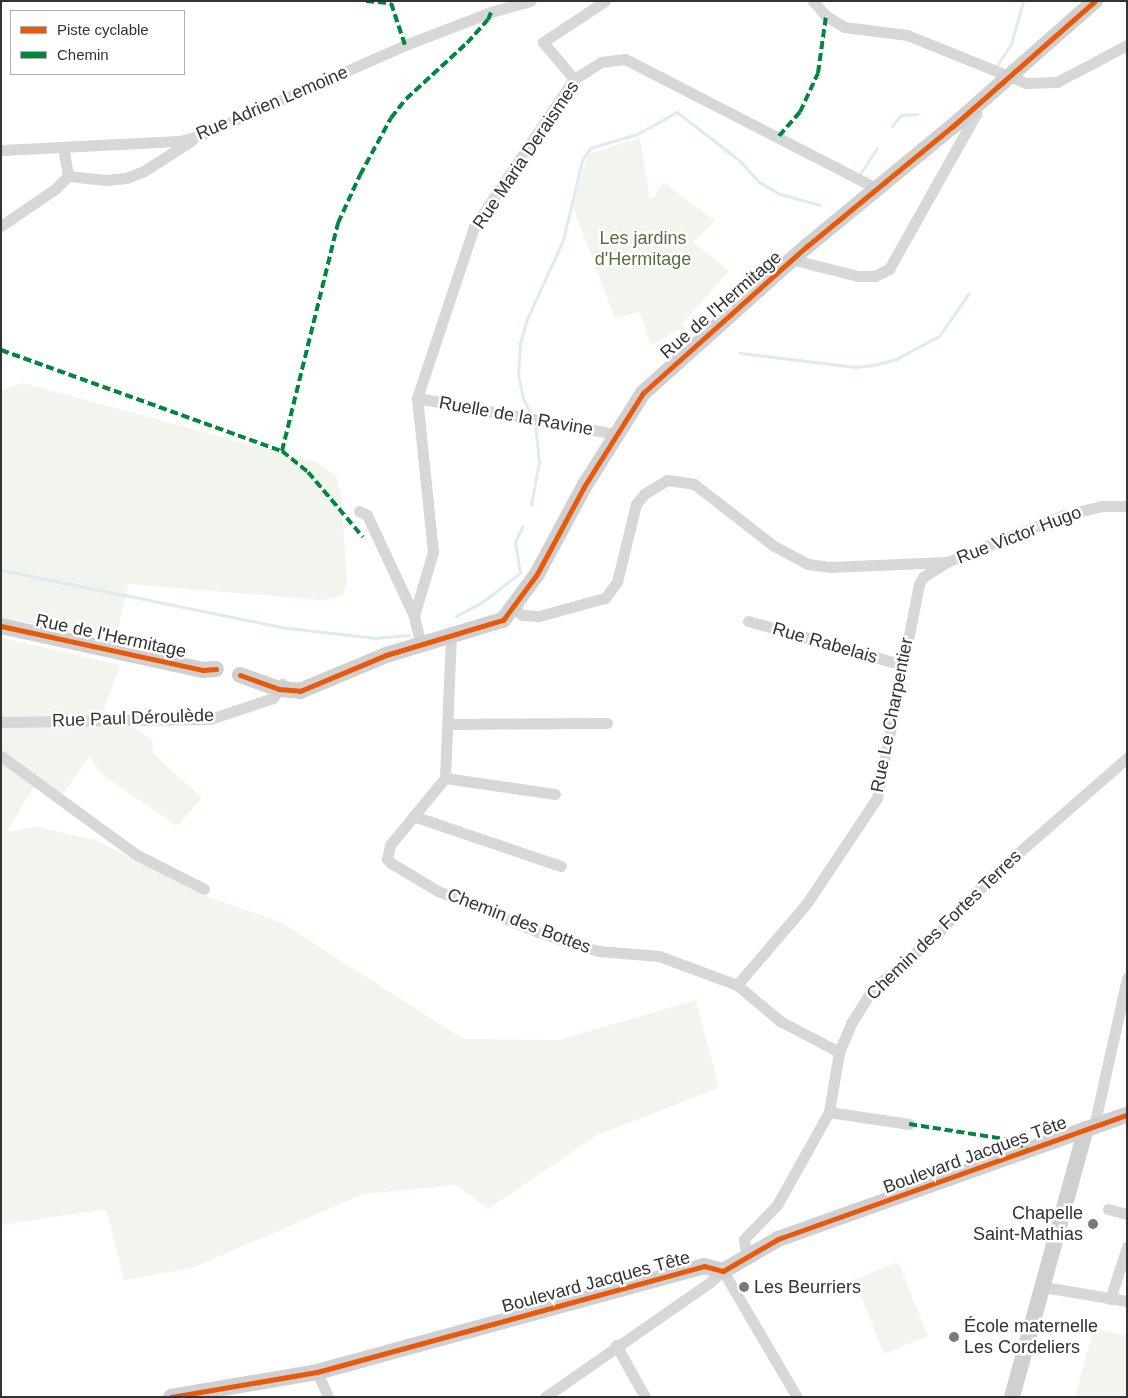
<!DOCTYPE html>
<html>
<head>
<meta charset="utf-8">
<style>
	body { margin:0 }
	#map { position:relative; width:1128px; height:1398px; overflow:hidden; background:#fff; font-family:Helvetica,sans-serif }
	div>[style] { position:absolute }
	[style*='--x'] { left:calc(var(--x)*1px); top:calc(var(--y)*1px); width:calc(var(--w)*1px); rotate:calc(var(--a)*1deg) }
	.green>* { inset:0; background:#f1f5ed; transform-origin:0 0 }
	.stream>* { height:3px; margin:-1.5px; padding:0 1.5px; transform-origin:1.5px; border-radius:1.5px; background:#ddebf3 }
	.street>* { height:11px; margin:-5.5px; padding:0 5.5px; transform-origin:5.5px; border-radius:5.5px; background:#d7d7d7 }
	.secondary>* { height:16px; margin:-8px; padding:0 8px; transform-origin:8px; border-radius:8px; background:#d0d0d0 }
	.quiet>* { height:4px; margin-top:-2px; transform-origin:0; background:repeating-linear-gradient(90deg,#00873e 0 8px,transparent 0 12px) }
	.cycleway>* { height:5px; margin:-2.5px; padding:0 2.5px; transform-origin:2.5px; border-radius:2.5px; background:#e8590c }
	.dots>* { width:14px; height:14px; translate:-50% -50%; box-sizing:border-box; border:2px solid #fff; border-radius:50% }
	span { translate:-50% -50%; white-space:nowrap; text-align:center; line-height:1.15; -webkit-text-stroke:5px #fff; paint-order:stroke }
	.street-label { font-size:18px; color:#333 }
	.park-label { font-size:18px; color:#56703f }
	.poi-label { font-size:18px; color:#333 }
	.right { translate:-100% -50%; text-align:right }
	.left { translate:0 -50%; text-align:left }
	.frame { position:absolute; inset:0; border:2px solid #333; pointer-events:none }
	.legend { position:absolute; left:10px; top:10px; width:175px; height:65px; box-sizing:border-box; background:#fff; border:1px solid #adadad; margin:0; padding:6px 9px; list-style:none; font-size:15px; color:#333 }
	.legend li { display:flex; align-items:center; gap:10px; height:25px }
	.legend b { width:25px; border:1px solid #adadad }
</style>
</head>
<body>
<div id="map">
	<div class="green">
		<i style="clip-path:polygon(640px 138px,650px 199px,655px 196px,663px 182px,715px 221px,693px 242px,729px 271px,682px 324px,691px 337px,688px 339px,679px 329px,651px 346px,640px 312px,615px 318px,572px 205px,588px 154px)"></i>
		<i style="clip-path:polygon(23px 383px,318px 463px,336px 476px,341px 494px,347px 582px,343px 595px,323px 600px,129px 584px,116px 637px,1px 618px,1px 391px)"></i>
		<i style="clip-path:polygon(1px 638px,120px 665px,103px 712px,103px 724px,133px 727px,152px 739px,153px 753px,202px 798px,177px 826px,103px 775px,89px 757px,62px 795px,40px 778px,6px 832px,37px 827px,95px 840px,201px 894px,282px 923px,463px 1039px,559px 1040px,696px 1000px,719px 1088px,597px 1135px,488px 1209px,456px 1185px,363px 1194px,192px 1268px,124px 1280px,106px 1209px,1px 1225px)"></i>
		<i style="left:898px;top:1262px;width:80px;height:47px;rotate:68deg"></i>
		<i style="clip-path:polygon(1094px 1328px,1127px 1336px,1127px 1397px,1075px 1397px)"></i>
	</div>
	<div class="stream">
		<i style="--x:997;--y:65;--w:25;--a:-56"></i>
		<i style="--x:1011;--y:44;--w:45;--a:-74.4"></i>
		<i style="--x:892;--y:126;--w:14;--a:-51"></i>
		<i style="--x:901;--y:115;--w:16;--a:-4"></i>
		<i style="--x:860;--y:174;--w:31;--a:-57"></i>
		<i style="--x:740;--y:353;--w:116;--a:6.9"></i>
		<i style="--x:855;--y:367;--w:19;--a:-6"></i>
		<i style="--x:874;--y:365;--w:23;--a:-15"></i>
		<i style="--x:896;--y:359;--w:49;--a:-28.1"></i>
		<i style="--x:939;--y:336;--w:52;--a:-55.1"></i>
		<i style="--x:531;--y:414;--w:18;--a:-117"></i>
		<i style="--x:523;--y:398;--w:24;--a:-102"></i>
		<i style="--x:518;--y:375;--w:32;--a:-86"></i>
		<i style="--x:520;--y:343;--w:25;--a:-74"></i>
		<i style="--x:527;--y:319;--w:87;--a:-65.5"></i>
		<i style="--x:563;--y:240;--w:82;--a:-76.6"></i>
		<i style="--x:582;--y:160;--w:14;--a:-56"></i>
		<i style="--x:590;--y:148;--w:49;--a:-16.6"></i>
		<i style="--x:637;--y:134;--w:46;--a:-28.8"></i>
		<i style="--x:677;--y:112;--w:80;--a:37.9"></i>
		<i style="--x:740;--y:161;--w:28;--a:48"></i>
		<i style="--x:759;--y:182;--w:24;--a:30"></i>
		<i style="--x:780;--y:194;--w:41;--a:15.4"></i>
		<i style="--x:531;--y:505;--w:44;--a:-79.5"></i>
		<i style="--x:539;--y:462;--w:38;--a:-96"></i>
		<i style="--x:1;--y:570;--w:285;--a:11.5"></i>
		<i style="--x:280;--y:627;--w:96;--a:6.6"></i>
		<i style="--x:375;--y:638;--w:34;--a:-5"></i>
		<i style="--x:456;--y:616;--w:30;--a:-28"></i>
		<i style="--x:482;--y:602;--w:48;--a:-37.3"></i>
		<i style="--x:520;--y:573;--w:31;--a:-99"></i>
		<i style="--x:515;--y:542;--w:17;--a:-65"></i>
	</div>
	<div class="street">
		<i style="--x:813;--y:1;--w:20;--a:49"></i>
		<i style="--x:826;--y:16;--w:21;--a:31"></i>
		<i style="--x:844;--y:27;--w:64;--a:7.2"></i>
		<i style="--x:907;--y:35;--w:128;--a:22"></i>
		<i style="--x:1026;--y:83;--w:31;--a:-2"></i>
		<i style="--x:1057;--y:82;--w:79;--a:-27.9"></i>
		<i style="--x:574;--y:79;--w:48;--a:-130"></i>
		<i style="--x:543;--y:42;--w:74;--a:-33.5"></i>
		<i style="--x:63;--y:147;--w:29;--a:80"></i>
		<i style="--x:1;--y:150;--w:178;--a:-2.9"></i>
		<i style="--x:179;--y:141;--w:21;--a:-14"></i>
		<i style="--x:199;--y:136;--w:225;--a:-23.8"></i>
		<i style="--x:405;--y:45;--w:92;--a:-21"></i>
		<i style="--x:491;--y:12;--w:41;--a:-15.8"></i>
		<i style="--x:68;--y:176;--w:38;--a:6"></i>
		<i style="--x:106;--y:180;--w:20;--a:-6"></i>
		<i style="--x:126;--y:178;--w:19;--a:-21"></i>
		<i style="--x:144;--y:171;--w:56;--a:-32.6"></i>
		<i style="--x:1;--y:226;--w:65;--a:-34.4"></i>
		<i style="--x:55;--y:189;--w:18;--a:-45"></i>
		<i style="--x:794;--y:260;--w:66;--a:14"></i>
		<i style="--x:858;--y:276;--w:17;--a:0"></i>
		<i style="--x:875;--y:276;--w:16;--a:-27"></i>
		<i style="--x:889;--y:269;--w:178;--a:-60.7"></i>
		<i style="--x:976;--y:114;--w:6;--a:-121"></i>
		<i style="--x:417;--y:398;--w:201;--a:10.3"></i>
		<i style="--x:359;--y:511;--w:9;--a:27"></i>
		<i style="--x:367;--y:515;--w:111;--a:65"></i>
		<i style="--x:513;--y:608;--w:11;--a:38"></i>
		<i style="--x:522;--y:615;--w:17;--a:3"></i>
		<i style="--x:539;--y:616;--w:68;--a:-15.3"></i>
		<i style="--x:605;--y:598;--w:20;--a:-53"></i>
		<i style="--x:617;--y:582;--w:80;--a:-76.3"></i>
		<i style="--x:636;--y:504;--w:13;--a:-51"></i>
		<i style="--x:644;--y:494;--w:27;--a:-31"></i>
		<i style="--x:667;--y:480;--w:27;--a:8"></i>
		<i style="--x:694;--y:484;--w:101;--a:37.8"></i>
		<i style="--x:774;--y:546;--w:38;--a:28"></i>
		<i style="--x:808;--y:564;--w:21;--a:8"></i>
		<i style="--x:829;--y:567;--w:118;--a:-2.4"></i>
		<i style="--x:947;--y:562;--w:126;--a:-21.9"></i>
		<i style="--x:1064;--y:515;--w:39;--a:-13"></i>
		<i style="--x:1102;--y:506;--w:25;--a:0"></i>
		<i style="--x:748;--y:621;--w:161;--a:15.8"></i>
		<i style="--x:451;--y:635;--w:143;--a:92.4"></i>
		<i style="--x:445;--y:778;--w:87;--a:129.4"></i>
		<i style="--x:390;--y:845;--w:14;--a:102"></i>
		<i style="--x:387;--y:859;--w:6;--a:45"></i>
		<i style="--x:391;--y:863;--w:55;--a:30.8"></i>
		<i style="--x:438;--y:891;--w:108;--a:22.3"></i>
		<i style="--x:538;--y:932;--w:63;--a:17.6"></i>
		<i style="--x:598;--y:951;--w:61;--a:4.7"></i>
		<i style="--x:659;--y:956;--w:83;--a:20.4"></i>
		<i style="--x:737;--y:985;--w:56;--a:39.9"></i>
		<i style="--x:780;--y:1021;--w:67;--a:27.7"></i>
		<i style="--x:421;--y:645;--w:30;--a:-104"></i>
		<i style="--x:414;--y:616;--w:67;--a:-73.5"></i>
		<i style="--x:433;--y:552;--w:155;--a:-95.9"></i>
		<i style="--x:417;--y:398;--w:180;--a:-71.6"></i>
		<i style="--x:474;--y:227;--w:179;--a:-56"></i>
		<i style="--x:574;--y:79;--w:32;--a:-32"></i>
		<i style="--x:601;--y:62;--w:24;--a:-7"></i>
		<i style="--x:625;--y:59;--w:284;--a:27.2"></i>
		<i style="--x:1;--y:722;--w:209;--a:-0.8"></i>
		<i style="--x:210;--y:719;--w:66;--a:-18.4"></i>
		<i style="--x:273;--y:698;--w:17;--a:-57"></i>
		<i style="--x:449;--y:724;--w:158;--a:-0.4"></i>
		<i style="--x:1;--y:756;--w:168;--a:36.1"></i>
		<i style="--x:137;--y:855;--w:75;--a:26.9"></i>
		<i style="--x:445;--y:778;--w:111;--a:8.3"></i>
		<i style="--x:413;--y:816;--w:156;--a:18.7"></i>
		<i style="--x:737;--y:985;--w:108;--a:-49.5"></i>
		<i style="--x:807;--y:903;--w:126;--a:-56.3"></i>
		<i style="--x:877;--y:798;--w:218;--a:-78.9"></i>
		<i style="--x:919;--y:584;--w:8;--a:-60"></i>
		<i style="--x:923;--y:577;--w:28;--a:-32"></i>
		<i style="--x:829;--y:1112;--w:81;--a:8.5"></i>
		<i style="--x:1094;--y:1126;--w:152;--a:-77.4"></i>
		<i style="--x:1108;--y:1209;--w:20;--a:15"></i>
		<i style="--x:746;--y:1255;--w:16;--a:-97"></i>
		<i style="--x:744;--y:1239;--w:47;--a:-45.9"></i>
		<i style="--x:777;--y:1205;--w:107;--a:-60.8"></i>
		<i style="--x:829;--y:1112;--w:61;--a:-80.5"></i>
		<i style="--x:839;--y:1052;--w:33;--a:-67"></i>
		<i style="--x:852;--y:1022;--w:36;--a:-58"></i>
		<i style="--x:871;--y:991;--w:90;--a:-40.9"></i>
		<i style="--x:939;--y:932;--w:77;--a:-46.6"></i>
		<i style="--x:992;--y:876;--w:179;--a:-41.2"></i>
		<i style="--x:1044;--y:1287;--w:84;--a:9.6"></i>
		<i style="--x:1110;--y:1299;--w:55;--a:-71.9"></i>
		<i style="--x:616;--y:1345;--w:60;--a:60.9"></i>
		<i style="--x:317;--y:1372;--w:27;--a:66"></i>
		<i style="--x:545;--y:1397;--w:200;--a:-34.8"></i>
		<i style="--x:709;--y:1283;--w:18;--a:-41"></i>
		<i style="--x:723;--y:1271;--w:146;--a:59.6"></i>
	</div>
	<div class="secondary">
		<i style="--x:1;--y:626;--w:207;--a:12.3"></i>
		<i style="--x:203;--y:670;--w:13;--a:-4"></i>
		<i style="--x:240;--y:675;--w:41;--a:19.7"></i>
		<i style="--x:279;--y:689;--w:21;--a:5"></i>
		<i style="--x:300;--y:691;--w:93;--a:-22.7"></i>
		<i style="--x:386;--y:655;--w:122;--a:-16.7"></i>
		<i style="--x:503;--y:620;--w:57;--a:-53.5"></i>
		<i style="--x:537;--y:574;--w:101;--a:-61.7"></i>
		<i style="--x:585;--y:485;--w:109;--a:-57.8"></i>
		<i style="--x:643;--y:393;--w:219;--a:-41.9"></i>
		<i style="--x:806;--y:247;--w:190;--a:-39.5"></i>
		<i style="--x:953;--y:126;--w:189;--a:-41.4"></i>
		<i style="--x:171;--y:1397;--w:148;--a:-9.7"></i>
		<i style="--x:317;--y:1372;--w:401;--a:-15.3"></i>
		<i style="--x:704;--y:1266;--w:20;--a:15"></i>
		<i style="--x:723;--y:1271;--w:64;--a:-30.2"></i>
		<i style="--x:778;--y:1239;--w:370;--a:-19.6"></i>
		<i style="--x:1012;--y:1397;--w:278;--a:-74.6"></i>
	</div>
	<div class="quiet">
		<i style="--x:366;--y:1;--w:25;--a:5"></i>
		<i style="--x:391;--y:3;--w:44;--a:71.6"></i>
		<i style="--x:779;--y:136;--w:32;--a:-49"></i>
		<i style="--x:800;--y:112;--w:43;--a:-65.2"></i>
		<i style="--x:818;--y:73;--w:58;--a:-82"></i>
		<i style="--x:1;--y:350;--w:299;--a:19.8"></i>
		<i style="--x:282;--y:451;--w:33;--a:39"></i>
		<i style="--x:308;--y:472;--w:85;--a:49.8"></i>
		<i style="--x:282;--y:451;--w:235;--a:-76.2"></i>
		<i style="--x:338;--y:223;--w:53;--a:-65.4"></i>
		<i style="--x:360;--y:175;--w:65;--a:-61.5"></i>
		<i style="--x:391;--y:118;--w:24;--a:-52"></i>
		<i style="--x:406;--y:99;--w:83;--a:-42.6"></i>
		<i style="--x:467;--y:43;--w:31;--a:-48"></i>
		<i style="--x:488;--y:20;--w:9;--a:-69"></i>
		<i style="--x:909;--y:1124;--w:109;--a:8.9"></i>
		<i style="--x:1017;--y:1141;--w:15;--a:42"></i>
	</div>
	<div class="cycleway">
		<i style="--x:1;--y:626;--w:207;--a:12.3"></i>
		<i style="--x:203;--y:670;--w:13;--a:-4"></i>
		<i style="--x:240;--y:675;--w:41;--a:19.7"></i>
		<i style="--x:279;--y:689;--w:21;--a:5"></i>
		<i style="--x:300;--y:691;--w:93;--a:-22.7"></i>
		<i style="--x:386;--y:655;--w:122;--a:-16.7"></i>
		<i style="--x:503;--y:620;--w:57;--a:-53.5"></i>
		<i style="--x:537;--y:574;--w:101;--a:-61.7"></i>
		<i style="--x:585;--y:485;--w:109;--a:-57.8"></i>
		<i style="--x:643;--y:393;--w:219;--a:-41.9"></i>
		<i style="--x:806;--y:247;--w:190;--a:-39.5"></i>
		<i style="--x:953;--y:126;--w:189;--a:-41.4"></i>
		<i style="--x:171;--y:1397;--w:148;--a:-9.7"></i>
		<i style="--x:317;--y:1372;--w:401;--a:-15.3"></i>
		<i style="--x:704;--y:1266;--w:20;--a:15"></i>
		<i style="--x:723;--y:1271;--w:64;--a:-30.2"></i>
		<i style="--x:778;--y:1239;--w:370;--a:-19.6"></i>
	</div>
	<div class="dots">
		<i style="left:1093px;top:1224px;background:#7a7a7a"></i>
		<i style="left:744px;top:1287px;background:#7a7a7a"></i>
		<i style="left:954px;top:1337px;background:#7a7a7a"></i>
	</div>
	<div class="street-label">
		<span style="left:272px;top:103px;rotate:-23deg">Rue Adrien Lemoine</span>
		<span style="left:526px;top:155px;rotate:-56deg">Rue Maria Deraismes</span>
		<span style="left:721px;top:305px;rotate:-41deg">Rue de l'Hermitage</span>
		<span style="left:516px;top:416px;rotate:10deg">Ruelle de la Ravine</span>
		<span style="left:1019px;top:535px;rotate:-21deg">Rue Victor Hugo</span>
		<span style="left:111px;top:636px;rotate:12deg">Rue de l'Hermitage</span>
		<span style="left:825px;top:643px;rotate:16deg">Rue Rabelais</span>
		<span style="left:892px;top:715px;rotate:-79deg">Rue Le Charpentier</span>
		<span style="left:133px;top:718px;rotate:-2deg">Rue Paul Déroulède</span>
		<span style="left:519px;top:921px;rotate:21deg">Chemin des Bottes</span>
		<span style="left:944px;top:925px;rotate:-44deg">Chemin des Fortes Terres</span>
		<span style="left:975px;top:1155px;rotate:-20deg">Boulevard Jacques Tête</span>
		<span style="left:596px;top:1282px;rotate:-15deg">Boulevard Jacques Tête</span>
	</div>
	<div class="park-label">
		<span style="left:643px;top:249px">Les jardins<br>d'Hermitage</span>
	</div>
	<div class="poi-label">
		<span class="right" style="left:1083px;top:1224px">Chapelle<br>Saint-Mathias</span>
		<span class="left" style="left:754px;top:1287px">Les Beurriers</span>
		<span class="left" style="left:964px;top:1337px">École maternelle<br>Les Cordeliers</span>
	</div>
	<div class="frame"></div>
	<ul class="legend">
	<li><b style="height:6px;background:#e8590c"></b>Piste cyclable</li>
	<li><b style="height:6px;background:#00873e"></b>Chemin</li>
	</ul>
</div>
</body>
</html>
